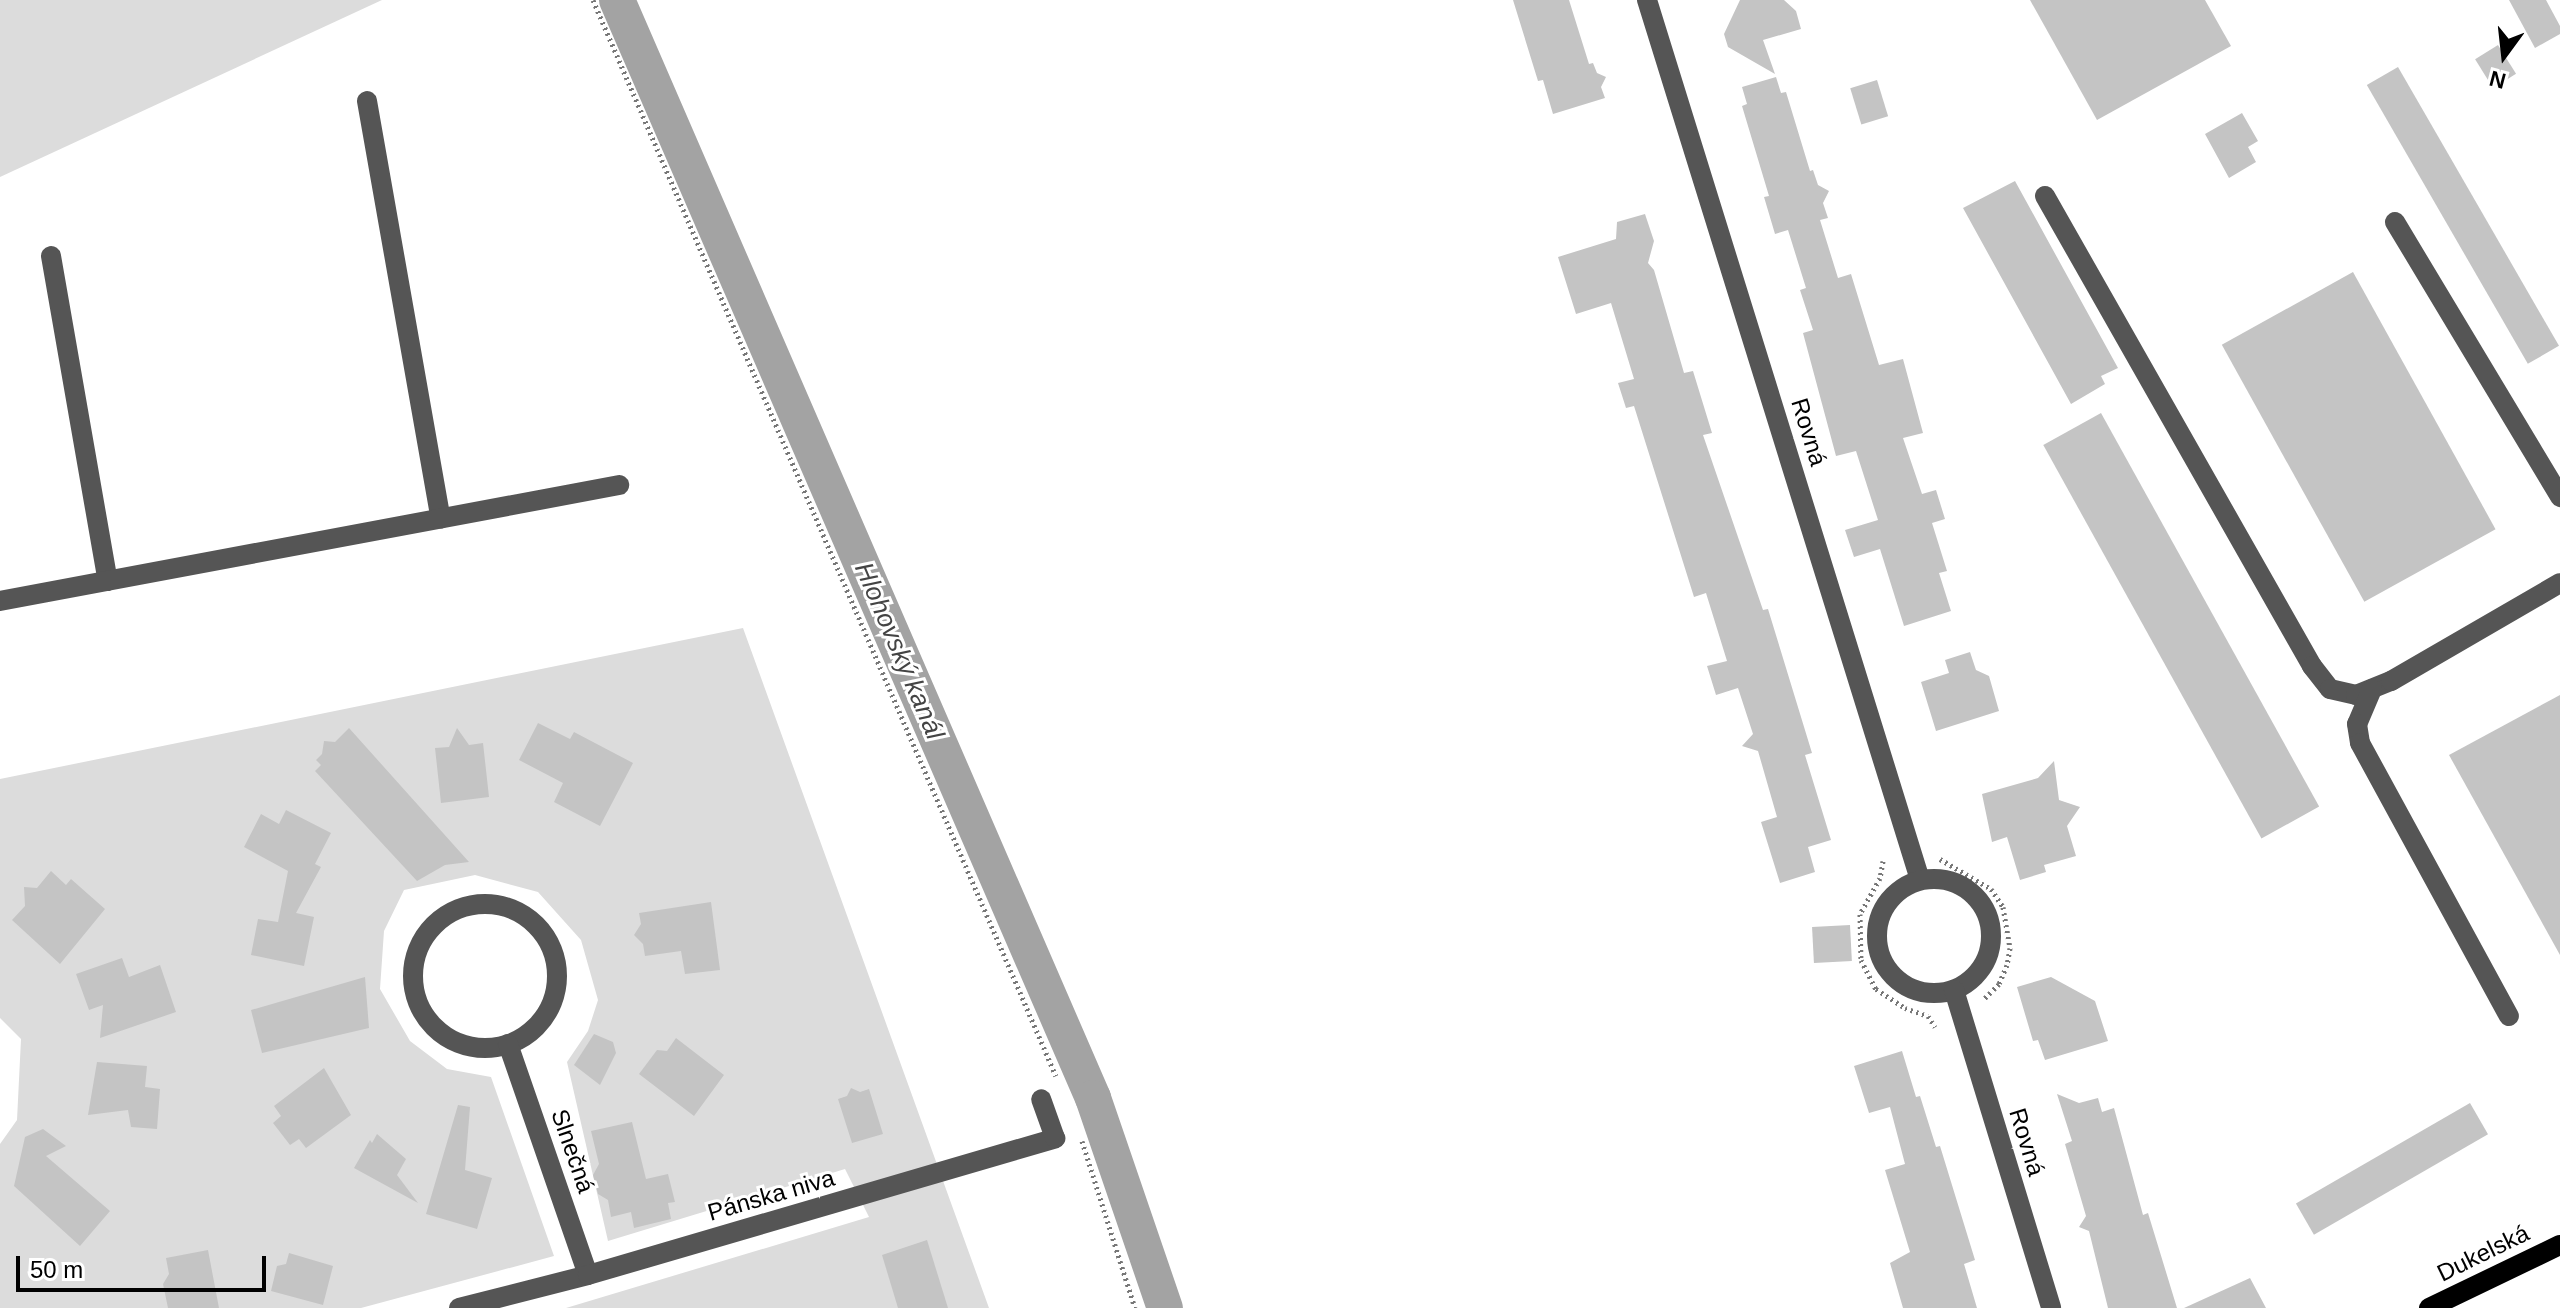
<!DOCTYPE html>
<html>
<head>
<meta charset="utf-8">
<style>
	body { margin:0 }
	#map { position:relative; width:2560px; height:1308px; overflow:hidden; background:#fff; font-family:Helvetica,sans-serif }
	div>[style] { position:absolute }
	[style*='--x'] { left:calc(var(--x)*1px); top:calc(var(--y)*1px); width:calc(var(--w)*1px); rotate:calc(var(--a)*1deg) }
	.green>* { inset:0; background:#dcdcdc }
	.canal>* { height:36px; margin:-18px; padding:0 18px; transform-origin:18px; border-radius:18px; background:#a3a3a3 }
	.building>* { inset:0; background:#c4c4c4; transform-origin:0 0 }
	.path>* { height:5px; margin-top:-2.5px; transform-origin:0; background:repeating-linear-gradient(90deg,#777 0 2px,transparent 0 6px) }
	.minor>* { height:20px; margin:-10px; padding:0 10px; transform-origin:10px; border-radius:10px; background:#555 }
	.minor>.ring { margin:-10px; padding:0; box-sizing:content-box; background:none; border:20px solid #555; border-radius:50% }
	.major>* { height:20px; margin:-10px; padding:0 10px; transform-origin:10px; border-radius:10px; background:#000 }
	span { translate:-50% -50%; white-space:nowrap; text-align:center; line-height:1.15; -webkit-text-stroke:6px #fff; paint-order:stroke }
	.street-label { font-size:24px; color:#000 }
	.water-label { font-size:26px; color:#444; font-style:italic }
	.north { position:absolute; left:2464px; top:16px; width:80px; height:80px; -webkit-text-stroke:6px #fff; paint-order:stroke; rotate:195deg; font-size:22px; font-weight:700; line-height:32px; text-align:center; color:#000 }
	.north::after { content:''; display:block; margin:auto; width:28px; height:36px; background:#000; clip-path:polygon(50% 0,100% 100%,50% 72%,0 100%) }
	.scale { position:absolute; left:16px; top:1256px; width:250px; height:36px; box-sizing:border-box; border:4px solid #000; border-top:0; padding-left:10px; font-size:24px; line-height:28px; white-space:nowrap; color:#000; -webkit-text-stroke:6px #fff; paint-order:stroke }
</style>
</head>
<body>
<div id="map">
	<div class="green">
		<i style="clip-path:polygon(0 0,382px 0,0 177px)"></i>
		<i style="clip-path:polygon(743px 628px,989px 1308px,566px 1308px,869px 1217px,845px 1169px,608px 1241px,567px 1062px,588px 1031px,598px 1000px,581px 940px,538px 892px,475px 875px,404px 890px,384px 931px,380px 989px,410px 1041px,447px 1069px,491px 1077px,554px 1256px,361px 1308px,0 1308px,0 1144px,17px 1120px,21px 1039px,0 1018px,0 779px)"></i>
	</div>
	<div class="canal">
		<i style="--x:617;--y:0;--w:1197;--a:66.56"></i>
		<i style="--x:1093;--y:1098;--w:222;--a:71.1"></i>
	</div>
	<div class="building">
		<i style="clip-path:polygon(1513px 0,1569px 0,1589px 64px,1593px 63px,1597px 73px,1606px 77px,1601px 87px,1605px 98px,1553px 114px,1543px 80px,1538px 81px)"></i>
		<i style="clip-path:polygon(1740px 0,1784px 0,1796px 11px,1801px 29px,1763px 40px,1775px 74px,1728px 47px,1724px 34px)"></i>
		<i style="clip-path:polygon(2030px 0,2205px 0,2231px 46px,2097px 120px)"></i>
		<i style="clip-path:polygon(2509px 0,2546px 0,2560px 26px,2560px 34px,2535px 48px)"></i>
		<i style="left:2498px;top:45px;width:34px;height:27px;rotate:58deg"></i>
		<i style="left:2398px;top:67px;width:322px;height:36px;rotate:60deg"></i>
		<i style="clip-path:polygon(1776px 77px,1781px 93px,1786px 92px,1810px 171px,1813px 170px,1818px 185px,1829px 191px,1823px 203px,1828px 218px,1820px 220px,1838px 278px,1851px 274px,1879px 365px,1903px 359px,1923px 433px,1903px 438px,1922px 494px,1936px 490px,1945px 519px,1932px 523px,1947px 571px,1939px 573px,1951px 611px,1904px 626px,1880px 549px,1854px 557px,1845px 530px,1878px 520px,1856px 451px,1836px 456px,1803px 333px,1813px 330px,1800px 290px,1806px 288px,1788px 230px,1775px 234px,1764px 197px,1769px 196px,1742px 106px,1747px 104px,1742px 87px)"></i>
		<i style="left:1877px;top:80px;width:38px;height:28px;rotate:73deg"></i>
		<i style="clip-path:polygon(2242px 113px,2258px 141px,2248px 147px,2256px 162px,2229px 178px,2205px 134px)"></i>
		<i style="clip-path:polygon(2015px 181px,2118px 368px,2101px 376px,2105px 384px,2071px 404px,1963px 208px)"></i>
		<i style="clip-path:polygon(1645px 214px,1654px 241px,1648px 263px,1654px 270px,1684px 373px,1693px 371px,1712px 433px,1703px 435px,1763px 610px,1768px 609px,1812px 753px,1805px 755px,1831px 840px,1808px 847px,1815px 872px,1780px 883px,1761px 822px,1777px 817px,1758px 751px,1742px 746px,1753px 734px,1738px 688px,1716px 695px,1707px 666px,1727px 661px,1706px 593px,1694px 597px,1634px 406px,1626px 408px,1618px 383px,1634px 379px,1611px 303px,1576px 314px,1558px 257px,1616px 239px,1617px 222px)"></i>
		<i style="left:2353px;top:272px;width:294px;height:150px;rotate:61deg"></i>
		<i style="left:2101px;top:413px;width:450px;height:66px;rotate:61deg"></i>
		<i style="clip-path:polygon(1970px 652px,1976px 670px,1989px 676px,1999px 711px,1936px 731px,1921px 682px,1949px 673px,1945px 660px)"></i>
		<i style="clip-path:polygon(2560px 695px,2560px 955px,2449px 755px)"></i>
		<i style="clip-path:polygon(538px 723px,570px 739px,574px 732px,633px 763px,600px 826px,554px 802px,563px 783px,519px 760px)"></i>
		<i style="clip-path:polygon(349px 728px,469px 862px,445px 865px,417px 881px,315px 771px,321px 765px,316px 760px,322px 754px,324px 741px,335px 742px)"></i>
		<i style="clip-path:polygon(457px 728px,469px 745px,483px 743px,489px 797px,441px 803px,435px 748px,449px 747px)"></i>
		<i style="clip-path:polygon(2054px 761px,2059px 800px,2080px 807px,2067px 826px,2076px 856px,2044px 865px,2046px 872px,2020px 880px,2007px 837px,1992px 842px,1982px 794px,2038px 778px)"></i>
		<i style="clip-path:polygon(286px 810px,331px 833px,315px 864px,321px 867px,296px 913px,314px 917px,304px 966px,251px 955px,258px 919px,278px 922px,288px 871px,244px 847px,261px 814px,279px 824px)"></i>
		<i style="clip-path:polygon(51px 871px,66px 885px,71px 879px,105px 909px,60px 964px,12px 920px,25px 906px,24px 887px,37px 888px)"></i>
		<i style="clip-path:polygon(711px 902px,720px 970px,685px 974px,681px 951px,645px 956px,643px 944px,634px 935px,641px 924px,639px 913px)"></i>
		<i style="left:1850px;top:925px;width:36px;height:38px;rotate:87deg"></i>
		<i style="clip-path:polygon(122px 958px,129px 977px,160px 965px,176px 1012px,100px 1038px,103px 1005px,89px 1010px,76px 974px)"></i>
		<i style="clip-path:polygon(365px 977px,369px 1028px,262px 1053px,251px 1010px)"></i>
		<i style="clip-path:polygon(2051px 977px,2095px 1001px,2108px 1041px,2045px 1060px,2038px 1040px,2033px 1041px,2017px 987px)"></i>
		<i style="clip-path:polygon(594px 1034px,613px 1042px,616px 1053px,600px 1085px,574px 1065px)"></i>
		<i style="clip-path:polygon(676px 1038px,724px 1075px,694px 1116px,639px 1074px,657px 1050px,667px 1051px)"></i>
		<i style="clip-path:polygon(1902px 1051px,1916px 1097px,1920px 1096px,1936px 1147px,1940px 1146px,1975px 1260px,1964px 1264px,1977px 1308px,1903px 1308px,1890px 1263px,1910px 1252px,1885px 1170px,1905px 1164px,1890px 1107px,1869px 1113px,1854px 1066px)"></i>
		<i style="clip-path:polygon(97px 1062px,147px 1066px,145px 1087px,160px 1089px,157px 1129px,131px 1127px,128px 1110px,88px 1115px)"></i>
		<i style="clip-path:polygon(324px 1068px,351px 1115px,306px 1148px,299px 1139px,290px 1145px,273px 1123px,281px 1116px,274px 1106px)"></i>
		<i style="clip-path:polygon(851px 1088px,860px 1092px,869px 1089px,883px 1134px,852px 1143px,838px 1099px,847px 1096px)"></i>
		<i style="clip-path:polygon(2057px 1094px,2079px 1103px,2098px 1098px,2102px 1112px,2114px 1108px,2143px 1215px,2148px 1213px,2177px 1308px,2108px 1308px,2089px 1231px,2079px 1227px,2086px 1216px,2065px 1144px,2072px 1141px)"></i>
		<i style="left:2470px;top:1103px;width:36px;height:201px;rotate:60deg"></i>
		<i style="clip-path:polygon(458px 1105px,470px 1107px,465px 1170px,492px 1178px,477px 1229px,426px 1214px)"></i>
		<i style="clip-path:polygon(632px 1122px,646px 1179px,668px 1174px,675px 1202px,668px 1203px,671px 1219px,634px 1228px,631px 1212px,611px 1217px,608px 1200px,598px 1194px,593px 1175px,599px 1164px,591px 1131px)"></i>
		<i style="clip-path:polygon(43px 1129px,66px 1146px,46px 1156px,110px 1211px,80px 1246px,14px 1186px,25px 1137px)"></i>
		<i style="clip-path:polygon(377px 1134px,406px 1159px,397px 1175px,418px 1203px,354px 1168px,370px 1140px,372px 1143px)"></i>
		<i style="clip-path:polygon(927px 1240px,948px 1308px,898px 1308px,882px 1255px)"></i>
		<i style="clip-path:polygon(208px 1250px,219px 1308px,168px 1308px,163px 1284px,169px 1274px,166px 1258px)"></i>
		<i style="clip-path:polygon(289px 1253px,333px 1266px,323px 1305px,271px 1291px,277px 1266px,286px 1264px)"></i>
		<i style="clip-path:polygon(2250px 1278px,2266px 1308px,2184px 1308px)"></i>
	</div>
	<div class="path">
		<i style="--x:593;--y:0;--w:1171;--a:66.72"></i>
		<i style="--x:1940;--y:859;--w:59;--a:30.5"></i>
		<i style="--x:1991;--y:889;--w:22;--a:56"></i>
		<i style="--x:2003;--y:907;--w:42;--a:80.3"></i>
		<i style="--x:2010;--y:948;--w:17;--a:100"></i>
		<i style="--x:2007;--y:965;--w:21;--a:113"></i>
		<i style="--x:1999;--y:984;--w:21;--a:135"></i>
		<i style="--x:1883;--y:861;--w:17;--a:100"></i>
		<i style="--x:1880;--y:878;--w:41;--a:119.1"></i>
		<i style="--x:1860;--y:914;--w:46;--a:88.8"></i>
		<i style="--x:1861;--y:960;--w:33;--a:63"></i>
		<i style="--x:1876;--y:989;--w:35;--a:33"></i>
		<i style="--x:1905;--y:1008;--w:24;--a:19"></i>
		<i style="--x:1928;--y:1016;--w:13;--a:58"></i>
		<i style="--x:1082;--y:1141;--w:175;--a:72.4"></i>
	</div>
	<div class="minor">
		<i style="--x:1647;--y:0;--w:921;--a:72.76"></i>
		<i style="--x:367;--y:101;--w:424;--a:80"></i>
		<i style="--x:2045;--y:196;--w:541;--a:60.4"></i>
		<i style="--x:2312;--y:666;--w:29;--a:52"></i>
		<i style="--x:2330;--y:689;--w:27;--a:13"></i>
		<i style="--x:2356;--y:695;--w:38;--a:-22"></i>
		<i style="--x:2391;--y:681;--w:195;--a:-30.1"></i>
		<i style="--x:2395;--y:222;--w:321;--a:59"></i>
		<i style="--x:51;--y:256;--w:330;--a:80.1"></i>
		<i style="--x:0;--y:601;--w:630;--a:-10.61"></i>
		<i style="--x:2372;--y:689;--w:38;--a:113"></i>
		<i style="--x:2357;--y:724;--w:19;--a:81"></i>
		<i style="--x:2360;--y:743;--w:311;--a:61.4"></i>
		<i class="ring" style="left:1877px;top:879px;width:94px;height:94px"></i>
		<i class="ring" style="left:413px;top:904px;width:124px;height:124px"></i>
		<i style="--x:1954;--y:990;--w:332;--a:73"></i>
		<i style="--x:508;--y:1044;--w:244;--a:70.9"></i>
		<i style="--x:459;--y:1308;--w:133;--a:-14.3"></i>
		<i style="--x:588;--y:1275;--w:487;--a:-16.3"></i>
		<i style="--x:1055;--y:1138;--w:41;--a:-109.7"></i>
	</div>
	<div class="major">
		<i style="--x:2429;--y:1308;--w:145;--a:-25.7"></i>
	</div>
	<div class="street-label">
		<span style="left:1809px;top:432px;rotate:73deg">Rovná</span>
		<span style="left:2027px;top:1142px;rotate:73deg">Rovná</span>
		<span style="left:573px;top:1151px;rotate:71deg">Slnečná</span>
		<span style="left:771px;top:1195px;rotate:-16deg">Pánska niva</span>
		<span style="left:2483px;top:1253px;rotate:-26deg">Dukelská</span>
	</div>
	<div class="water-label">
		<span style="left:899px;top:651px;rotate:67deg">Hlohovský kanál</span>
	</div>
	<div class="north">N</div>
	<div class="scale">50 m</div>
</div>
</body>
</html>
